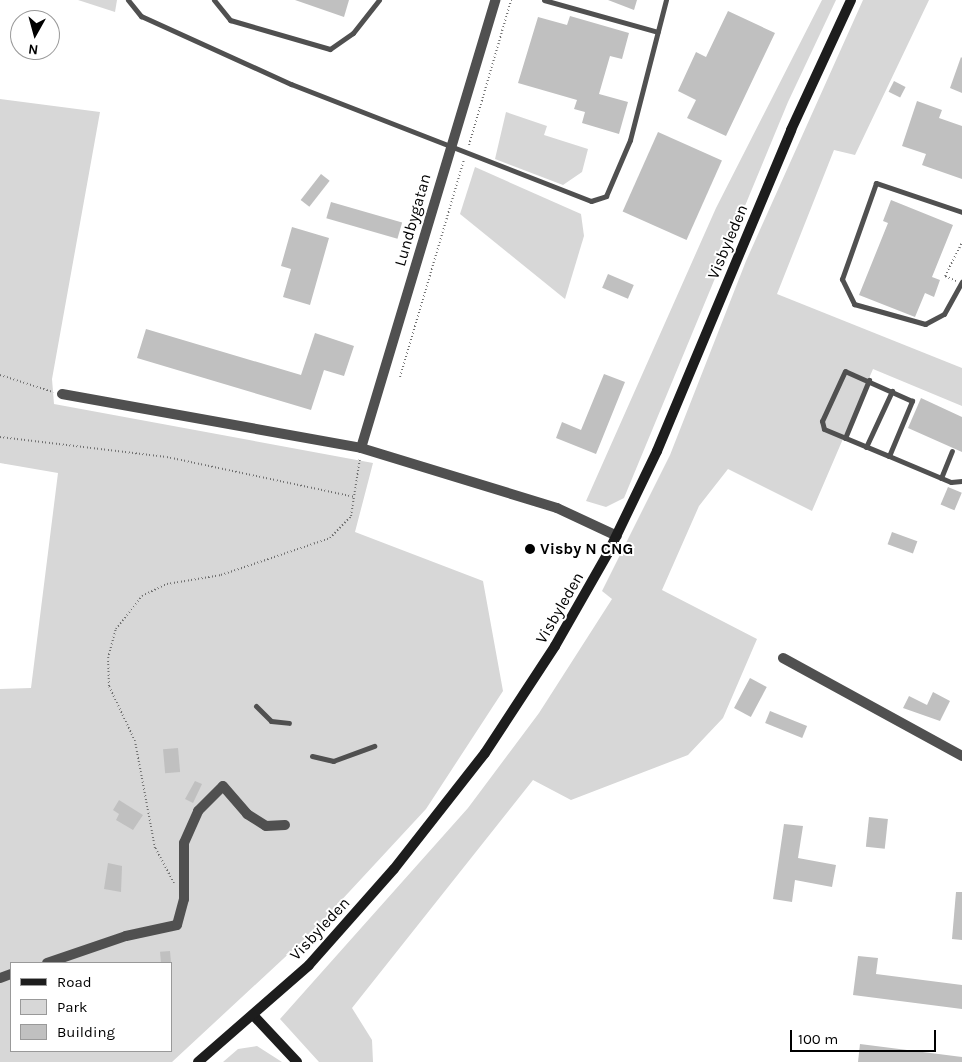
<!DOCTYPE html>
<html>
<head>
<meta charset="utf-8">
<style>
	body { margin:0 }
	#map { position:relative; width:962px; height:1062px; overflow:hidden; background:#fff; font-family:Karla,sans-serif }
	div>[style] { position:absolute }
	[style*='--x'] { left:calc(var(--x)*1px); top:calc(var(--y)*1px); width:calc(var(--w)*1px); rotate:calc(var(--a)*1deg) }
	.green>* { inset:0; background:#d7d7d7 }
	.building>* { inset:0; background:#c0c0c0; transform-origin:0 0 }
	.path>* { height:2px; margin-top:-1px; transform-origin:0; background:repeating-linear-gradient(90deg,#727272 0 1px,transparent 0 3.5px) }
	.service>* { height:5px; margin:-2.5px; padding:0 2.5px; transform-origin:2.5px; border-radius:2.5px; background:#505050 }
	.minor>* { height:10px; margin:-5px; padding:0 5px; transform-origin:5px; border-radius:5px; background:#505050 }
	.secondary>* { height:10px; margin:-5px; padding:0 5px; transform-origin:5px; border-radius:5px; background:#1d1d1d }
	.dots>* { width:14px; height:14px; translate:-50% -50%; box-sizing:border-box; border:2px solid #fff; border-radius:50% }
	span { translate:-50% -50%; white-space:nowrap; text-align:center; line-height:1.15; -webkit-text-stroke:4px #fff; paint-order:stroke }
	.street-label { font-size:16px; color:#000 }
	.poi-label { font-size:16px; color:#000; font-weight:700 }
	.left { translate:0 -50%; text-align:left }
	.legend { position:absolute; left:10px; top:962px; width:162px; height:90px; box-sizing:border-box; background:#fff; border:1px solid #999; margin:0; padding:6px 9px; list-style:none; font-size:15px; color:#000 }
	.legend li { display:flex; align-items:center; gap:10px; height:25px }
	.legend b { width:25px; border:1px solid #999 }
	.north { position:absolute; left:10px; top:10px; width:50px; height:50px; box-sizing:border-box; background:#fff; border:1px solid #999; border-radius:50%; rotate:187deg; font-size:14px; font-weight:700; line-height:20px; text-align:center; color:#000 }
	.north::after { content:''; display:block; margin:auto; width:18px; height:22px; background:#000; clip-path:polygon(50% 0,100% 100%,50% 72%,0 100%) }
	.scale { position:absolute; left:790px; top:1030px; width:146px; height:22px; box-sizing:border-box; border:2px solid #000; border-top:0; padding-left:6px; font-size:15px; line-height:18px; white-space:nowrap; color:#000; -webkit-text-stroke:4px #fff; paint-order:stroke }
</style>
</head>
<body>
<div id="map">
	<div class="green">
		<i style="clip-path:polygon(78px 0,117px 0,115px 12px)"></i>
		<i style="clip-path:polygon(822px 0,836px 0,788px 102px,624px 498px,606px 507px,586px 501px,716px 208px)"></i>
		<i style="clip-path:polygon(863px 0,929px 0,855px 155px,834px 150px,777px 294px,962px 368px,962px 406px,873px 369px,812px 511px,728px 469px,699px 506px,662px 590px,757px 639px,723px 718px,688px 755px,571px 800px,533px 780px,352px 1008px,372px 1040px,373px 1062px,319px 1062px,280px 1019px,468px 808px,539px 713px,612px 599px,602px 591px,670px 455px,746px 261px)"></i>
		<i style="clip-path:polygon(evenodd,0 99px,100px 112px,52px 379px,54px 404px,373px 463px,355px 532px,483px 581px,503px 691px,426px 809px,311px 933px,172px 1062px,0 1062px,0 689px,31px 688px,58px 473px,0 463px,0 99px,11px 963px,171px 963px,171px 1051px,11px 1051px,11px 963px)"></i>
		<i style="clip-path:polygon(506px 112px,547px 126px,544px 135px,588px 149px,582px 172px,563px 185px,495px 159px)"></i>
		<i style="clip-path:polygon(475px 167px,581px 214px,584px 236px,565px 299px,460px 214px)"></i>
		<i style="clip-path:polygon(257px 1046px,282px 1062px,223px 1062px,238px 1049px)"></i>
	</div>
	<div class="building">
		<i style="clip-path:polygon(295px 0,349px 0,344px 17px)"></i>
		<i style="clip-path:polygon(608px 0,637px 0,634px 10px)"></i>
		<i style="clip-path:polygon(728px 11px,775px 33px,726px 136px,687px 118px,696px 100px,678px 91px,696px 52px,706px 57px)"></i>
		<i style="clip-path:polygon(570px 16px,629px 33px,622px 59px,610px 56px,599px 94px,628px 102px,619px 134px,582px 123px,585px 112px,574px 109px,577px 100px,518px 83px,538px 17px,567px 25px)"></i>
		<i style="clip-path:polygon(961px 57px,962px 58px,962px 93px,950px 88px)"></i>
		<i style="left:894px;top:81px;width:13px;height:12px;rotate:27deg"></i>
		<i style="clip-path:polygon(917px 101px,942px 110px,939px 118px,962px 126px,962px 179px,922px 165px,926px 154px,902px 146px)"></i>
		<i style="left:658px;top:132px;width:70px;height:87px;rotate:24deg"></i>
		<i style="left:321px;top:174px;width:11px;height:33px;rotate:38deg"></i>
		<i style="clip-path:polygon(891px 200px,953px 225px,932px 277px,940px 280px,934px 297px,925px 293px,915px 317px,859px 295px,888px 223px,883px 221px)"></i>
		<i style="left:331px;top:202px;width:74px;height:17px;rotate:16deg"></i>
		<i style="clip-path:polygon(292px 227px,329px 238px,310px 305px,283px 297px,291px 269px,281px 266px)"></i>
		<i style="left:608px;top:274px;width:28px;height:15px;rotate:23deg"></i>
		<i style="clip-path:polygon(146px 329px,301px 375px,315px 333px,354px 346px,344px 376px,324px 370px,311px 410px,137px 358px)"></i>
		<i style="clip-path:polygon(604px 374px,625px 382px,596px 454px,556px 438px,562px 422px,581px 430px)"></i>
		<i style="clip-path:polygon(921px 398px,962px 417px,962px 452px,908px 428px)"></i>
		<i style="left:948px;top:487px;width:15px;height:19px;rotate:23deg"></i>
		<i style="left:892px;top:532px;width:27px;height:13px;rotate:20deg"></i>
		<i style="left:750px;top:678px;width:19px;height:34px;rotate:28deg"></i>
		<i style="clip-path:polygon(933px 692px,950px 701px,940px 721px,903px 708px,909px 696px,927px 705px)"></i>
		<i style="left:770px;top:711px;width:40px;height:13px;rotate:22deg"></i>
		<i style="left:178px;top:748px;width:24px;height:15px;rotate:85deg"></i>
		<i style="clip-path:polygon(195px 781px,202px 784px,193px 803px,185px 799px)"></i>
		<i style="clip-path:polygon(119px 800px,143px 815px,133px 830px,116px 820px,119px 814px,113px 810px)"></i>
		<i style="left:869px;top:817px;width:19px;height:30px;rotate:6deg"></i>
		<i style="clip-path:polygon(784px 824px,803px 826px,798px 858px,836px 865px,832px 887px,795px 880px,792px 902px,773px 899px)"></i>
		<i style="clip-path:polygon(108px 863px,122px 866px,121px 892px,104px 889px)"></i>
		<i style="clip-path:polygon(956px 892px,962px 892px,962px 940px,952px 939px)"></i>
		<i style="left:170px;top:951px;width:12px;height:10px;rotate:85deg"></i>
		<i style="clip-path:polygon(858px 956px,878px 958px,876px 974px,962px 985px,962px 1009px,853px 995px)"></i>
		<i style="clip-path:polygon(860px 1044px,962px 1057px,962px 1062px,858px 1062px)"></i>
	</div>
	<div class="path">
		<i style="--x:469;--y:145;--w:151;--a:-73.8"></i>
		<i style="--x:956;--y:281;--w:12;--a:-156"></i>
		<i style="--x:945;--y:276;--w:38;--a:-63"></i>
		<i style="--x:0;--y:375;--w:56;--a:17.8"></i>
		<i style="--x:400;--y:377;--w:227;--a:-73.6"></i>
		<i style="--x:0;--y:437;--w:168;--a:6.8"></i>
		<i style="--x:167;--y:457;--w:192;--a:12"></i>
		<i style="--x:174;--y:883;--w:40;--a:-118"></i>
		<i style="--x:155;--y:848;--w:109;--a:-100.6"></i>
		<i style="--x:135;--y:741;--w:61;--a:-115.3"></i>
		<i style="--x:109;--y:686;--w:28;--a:-92"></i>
		<i style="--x:108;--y:658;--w:30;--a:-75"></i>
		<i style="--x:116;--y:629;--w:42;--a:-51.8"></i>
		<i style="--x:142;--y:596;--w:28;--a:-26"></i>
		<i style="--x:167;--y:584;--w:55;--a:-9.5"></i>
		<i style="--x:221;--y:575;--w:115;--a:-18.7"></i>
		<i style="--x:330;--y:538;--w:30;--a:-46"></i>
		<i style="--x:351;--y:516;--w:59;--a:-81.2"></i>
	</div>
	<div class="service">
		<i style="--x:128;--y:0;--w:21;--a:51"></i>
		<i style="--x:141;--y:16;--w:165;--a:24.4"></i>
		<i style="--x:291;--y:84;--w:322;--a:21.3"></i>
		<i style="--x:591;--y:201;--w:16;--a:-18"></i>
		<i style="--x:606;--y:196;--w:61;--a:-66.8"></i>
		<i style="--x:630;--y:140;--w:145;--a:-75.6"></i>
		<i style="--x:214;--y:0;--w:26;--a:51"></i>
		<i style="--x:230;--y:20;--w:104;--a:16.2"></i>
		<i style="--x:330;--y:49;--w:28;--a:-35"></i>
		<i style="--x:353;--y:33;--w:42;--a:-51.8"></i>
		<i style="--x:544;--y:0;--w:118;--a:15.7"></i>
		<i style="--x:962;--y:212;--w:91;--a:-161.4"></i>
		<i style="--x:876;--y:183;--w:102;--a:109.5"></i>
		<i style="--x:842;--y:279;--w:28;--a:64"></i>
		<i style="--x:854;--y:304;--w:74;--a:15.7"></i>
		<i style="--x:925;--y:324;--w:21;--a:-28"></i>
		<i style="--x:944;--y:314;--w:37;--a:-61"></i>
		<i style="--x:845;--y:438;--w:63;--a:-67.5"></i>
		<i style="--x:866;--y:447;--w:62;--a:-65.1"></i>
		<i style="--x:889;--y:456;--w:60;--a:-67.3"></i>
		<i style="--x:912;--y:401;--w:73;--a:-155.9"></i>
		<i style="--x:845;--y:371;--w:55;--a:114.7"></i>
		<i style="--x:822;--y:421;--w:8;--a:76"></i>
		<i style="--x:824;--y:429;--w:70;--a:22.6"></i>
		<i style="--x:889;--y:456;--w:67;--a:22.8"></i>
		<i style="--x:951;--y:482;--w:11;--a:-5"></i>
		<i style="--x:941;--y:478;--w:29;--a:-68"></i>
		<i style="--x:256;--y:706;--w:21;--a:45"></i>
		<i style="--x:271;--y:721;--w:18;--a:6"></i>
		<i style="--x:312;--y:756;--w:22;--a:13"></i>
		<i style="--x:333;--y:761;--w:44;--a:-20.1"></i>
	</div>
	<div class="minor">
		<i style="--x:62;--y:394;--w:304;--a:10.2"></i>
		<i style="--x:361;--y:448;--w:205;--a:17"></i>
		<i style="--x:557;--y:508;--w:66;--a:25"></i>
		<i style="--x:361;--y:448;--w:468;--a:-73.3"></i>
		<i style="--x:783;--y:658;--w:204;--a:28.7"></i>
		<i style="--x:47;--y:963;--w:83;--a:-18.9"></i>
		<i style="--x:126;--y:936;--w:52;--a:-12.2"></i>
		<i style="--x:177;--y:925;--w:27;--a:-75"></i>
		<i style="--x:184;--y:899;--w:56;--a:-90"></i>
		<i style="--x:184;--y:843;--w:35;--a:-66"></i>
		<i style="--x:198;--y:811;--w:35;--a:-45"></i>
		<i style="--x:223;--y:786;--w:37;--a:49"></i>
		<i style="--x:247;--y:814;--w:22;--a:32"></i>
		<i style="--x:266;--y:826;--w:19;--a:-3"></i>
		<i style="--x:0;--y:978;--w:12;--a:-20"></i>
	</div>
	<div class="secondary">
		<i style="--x:254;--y:1016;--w:63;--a:46.9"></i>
		<i style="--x:198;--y:1062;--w:147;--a:-41.1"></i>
		<i style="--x:309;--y:965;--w:128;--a:-48.5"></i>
		<i style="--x:394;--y:869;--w:147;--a:-51.9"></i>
		<i style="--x:485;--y:753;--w:128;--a:-56.8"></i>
		<i style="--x:555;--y:646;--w:107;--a:-60.3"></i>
		<i style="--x:608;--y:553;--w:113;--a:-64.3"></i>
		<i style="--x:657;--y:451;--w:348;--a:-67.3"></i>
		<i style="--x:791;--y:130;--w:143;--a:-65.2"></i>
	</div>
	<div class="dots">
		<i style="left:530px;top:549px;background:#000"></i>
	</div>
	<div class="street-label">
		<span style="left:413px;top:220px;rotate:-74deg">Lundbygatan</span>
		<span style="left:728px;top:242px;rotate:-67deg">Visbyleden</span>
		<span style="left:560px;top:608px;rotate:-60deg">Visbyleden</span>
		<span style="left:320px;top:929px;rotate:-47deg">Visbyleden</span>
	</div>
	<div class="poi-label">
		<span class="left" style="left:540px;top:549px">Visby N CNG</span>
	</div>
	<ul class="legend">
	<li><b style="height:6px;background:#1d1d1d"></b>Road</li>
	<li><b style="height:14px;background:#d7d7d7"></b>Park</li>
	<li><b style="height:14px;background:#c0c0c0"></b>Building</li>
	</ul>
	<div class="north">N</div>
	<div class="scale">100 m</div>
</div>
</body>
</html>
